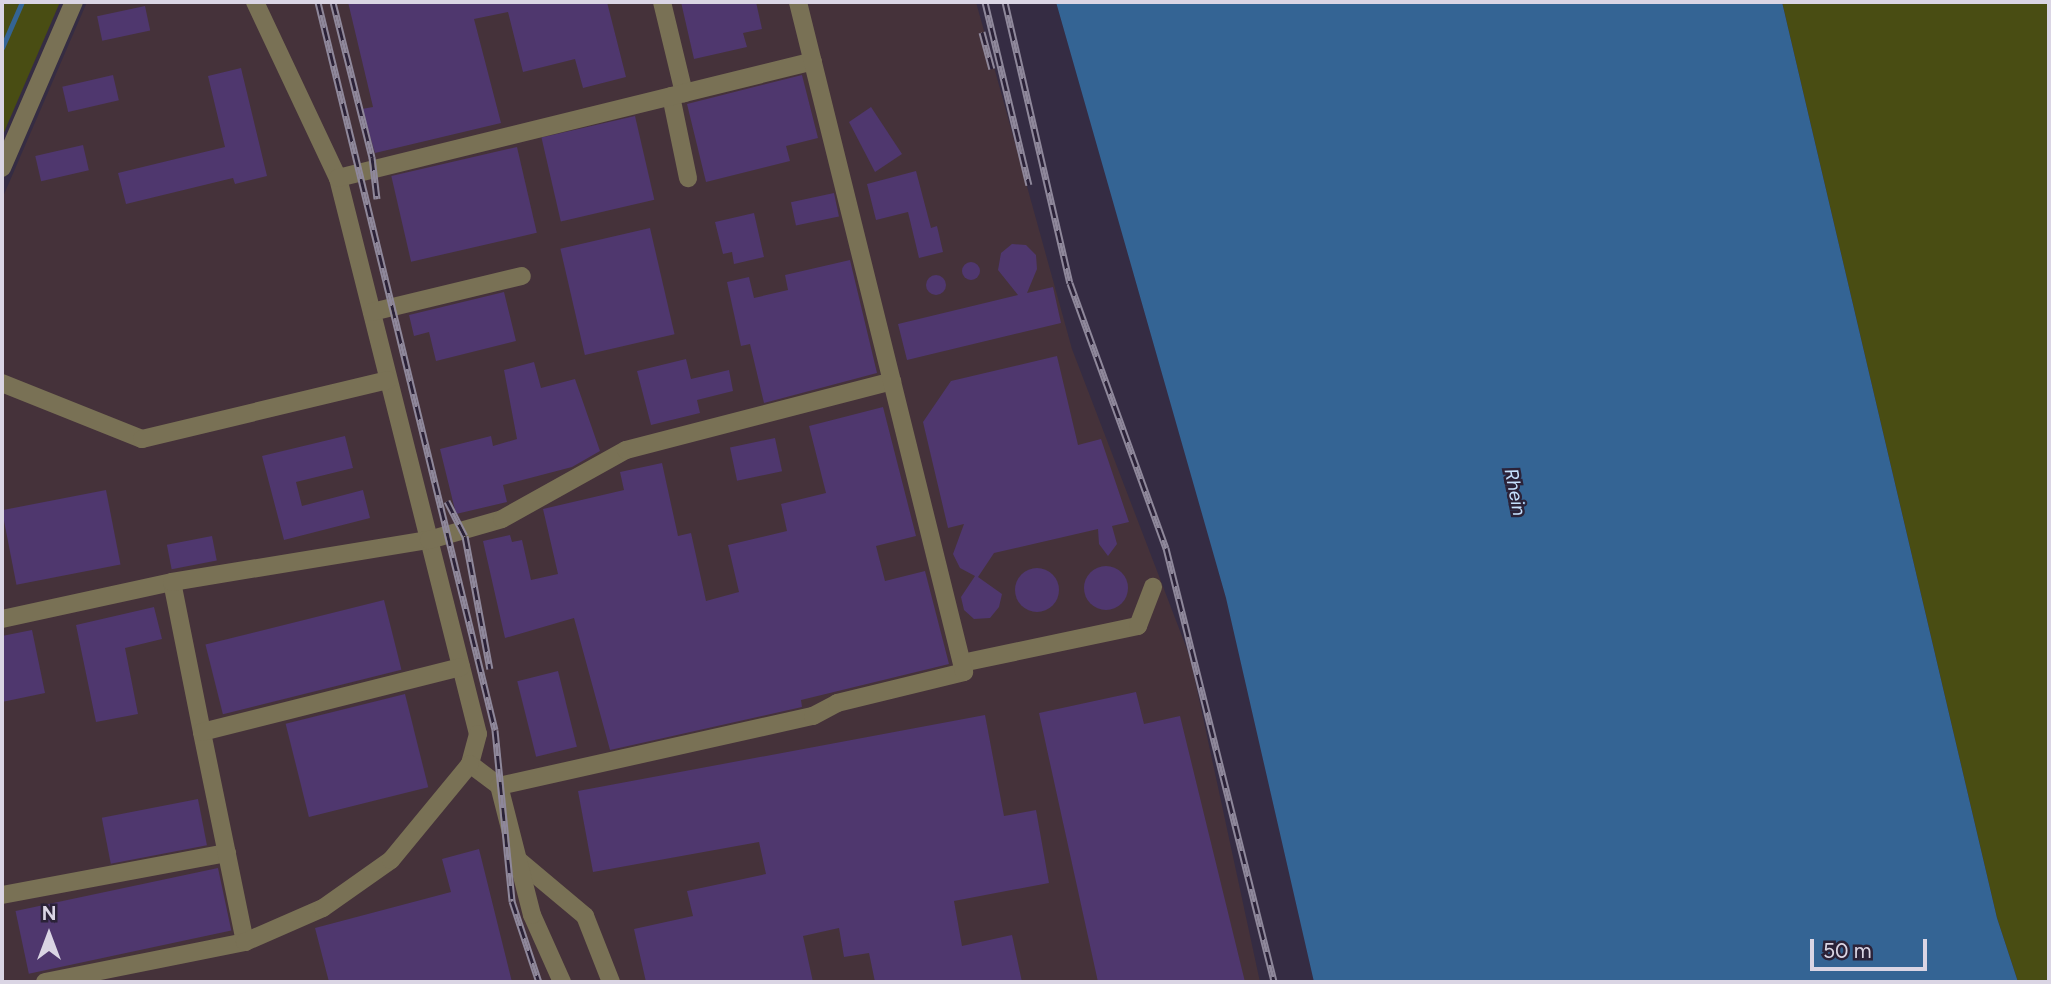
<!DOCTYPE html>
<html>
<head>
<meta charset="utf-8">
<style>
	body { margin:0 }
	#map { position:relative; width:2051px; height:984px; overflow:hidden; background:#352c43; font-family:Figtree,sans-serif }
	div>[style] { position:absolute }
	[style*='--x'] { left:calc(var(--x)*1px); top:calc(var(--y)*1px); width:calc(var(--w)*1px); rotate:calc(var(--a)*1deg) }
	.industrial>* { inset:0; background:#45323a }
	.green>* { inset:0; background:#494d13 }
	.water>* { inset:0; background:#346494 }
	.stream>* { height:4.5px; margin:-2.25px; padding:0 2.25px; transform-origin:2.25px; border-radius:2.25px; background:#346494 }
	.building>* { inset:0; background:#4f376e; transform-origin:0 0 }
	.round { border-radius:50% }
	.minor>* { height:18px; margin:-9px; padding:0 9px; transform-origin:9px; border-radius:9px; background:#797155 }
	.rail>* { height:7px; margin-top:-3.5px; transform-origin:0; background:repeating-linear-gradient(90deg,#2b2238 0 13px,#8f889b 0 26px); box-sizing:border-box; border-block:2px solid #8f889b }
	span { translate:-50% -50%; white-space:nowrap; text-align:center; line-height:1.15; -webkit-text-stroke:5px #2b2238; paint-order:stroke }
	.water-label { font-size:19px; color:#c5e0fd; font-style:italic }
	.frame { position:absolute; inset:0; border:4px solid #dad5e4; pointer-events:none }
	.north { position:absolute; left:14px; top:900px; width:70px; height:70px; -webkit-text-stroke:5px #2b2238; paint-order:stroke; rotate:0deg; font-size:19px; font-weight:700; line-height:28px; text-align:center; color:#dad5e4 }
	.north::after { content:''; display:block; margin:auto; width:24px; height:32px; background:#dad5e4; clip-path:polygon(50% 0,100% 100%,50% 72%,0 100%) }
	.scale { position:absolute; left:1810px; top:939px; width:117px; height:32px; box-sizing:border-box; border:4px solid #dad5e4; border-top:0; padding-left:9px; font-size:21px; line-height:24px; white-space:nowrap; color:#dad5e4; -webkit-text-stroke:5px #2b2238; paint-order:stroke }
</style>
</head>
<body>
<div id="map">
	<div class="industrial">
		<i style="clip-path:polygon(87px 2px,976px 2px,1072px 349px,1190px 657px,1260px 982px,2px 982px,2px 199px)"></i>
	</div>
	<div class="green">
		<i style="clip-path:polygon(2px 2px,60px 2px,2px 137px)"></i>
		<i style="clip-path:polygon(1782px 2px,2049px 2px,2049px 982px,2018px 982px,1997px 918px)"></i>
	</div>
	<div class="water">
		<i style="clip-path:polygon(1056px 2px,1782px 2px,1997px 918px,2018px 982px,1314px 982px,1226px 598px)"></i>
	</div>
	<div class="stream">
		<i style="--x:2;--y:48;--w:50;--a:-66.5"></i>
	</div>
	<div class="building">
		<i style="clip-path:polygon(348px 2px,607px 2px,626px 77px,583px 88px,575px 59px,523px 72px,508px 12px,474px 19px,501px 123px,375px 153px,362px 109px,373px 107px)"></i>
		<i style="clip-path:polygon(681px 2px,756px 2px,762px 29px,743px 33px,747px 47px,694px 59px)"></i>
		<i style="left:145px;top:6px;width:25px;height:49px;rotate:78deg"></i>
		<i style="clip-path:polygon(241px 68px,267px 176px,235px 184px,233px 178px,126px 204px,118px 173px,225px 147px,208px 76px)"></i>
		<i style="left:113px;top:75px;width:26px;height:52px;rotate:77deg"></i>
		<i style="clip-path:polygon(802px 75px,818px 138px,786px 146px,790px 161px,706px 182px,687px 104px)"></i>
		<i style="clip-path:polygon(871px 107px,902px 154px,875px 172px,849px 122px)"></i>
		<i style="left:635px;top:116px;width:86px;height:96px;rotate:77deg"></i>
		<i style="left:83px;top:145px;width:26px;height:49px;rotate:77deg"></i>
		<i style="left:517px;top:147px;width:88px;height:129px;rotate:77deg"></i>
		<i style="clip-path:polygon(916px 171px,931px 228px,937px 226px,943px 252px,919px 258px,908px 212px,876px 220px,867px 184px)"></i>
		<i style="left:834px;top:193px;width:24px;height:44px;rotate:78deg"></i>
		<i style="clip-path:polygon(754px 213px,764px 257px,734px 264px,732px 252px,723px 254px,715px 222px)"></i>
		<i style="left:650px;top:228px;width:109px;height:92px;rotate:77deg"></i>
		<i style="clip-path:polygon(1012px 244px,1026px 245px,1036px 255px,1037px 269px,1027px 293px,1053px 287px,1061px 323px,907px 360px,898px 324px,1018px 295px,998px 270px,1001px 253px)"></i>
		<i style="clip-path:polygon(850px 260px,877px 373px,764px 403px,750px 344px,741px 346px,727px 282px,749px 277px,754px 298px,788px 290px,785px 275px)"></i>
		<i class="round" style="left:962px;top:262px;width:18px;height:18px"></i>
		<i class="round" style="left:926px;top:275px;width:20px;height:20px"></i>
		<i style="clip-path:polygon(504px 292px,516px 341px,436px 361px,429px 332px,414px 336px,409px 315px)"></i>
		<i style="clip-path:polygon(1057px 356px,1078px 445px,1101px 439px,1129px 522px,1112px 526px,1117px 544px,1108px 556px,1099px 544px,1098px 529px,994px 553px,978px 577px,1002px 594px,999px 607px,990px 618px,974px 619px,964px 610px,961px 597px,975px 576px,960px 568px,953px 554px,964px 524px,948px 528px,923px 422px,951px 381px)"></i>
		<i style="clip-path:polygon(686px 359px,691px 379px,729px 370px,733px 391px,697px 400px,700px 413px,651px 425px,637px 371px)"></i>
		<i style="clip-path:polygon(534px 362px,541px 388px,575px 379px,600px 451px,572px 467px,503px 485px,507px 502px,456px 514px,440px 449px,491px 436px,493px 446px,517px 439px,504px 370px)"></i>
		<i style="clip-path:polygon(883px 407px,916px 536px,876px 546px,885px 581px,925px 571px,949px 664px,801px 700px,802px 707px,610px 750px,574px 618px,505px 638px,483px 541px,510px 535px,512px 542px,522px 540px,531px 580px,558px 574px,543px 509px,624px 490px,620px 472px,662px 463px,678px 536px,691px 533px,706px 601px,739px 592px,728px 545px,787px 531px,781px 504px,826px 493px,809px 426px)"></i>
		<i style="clip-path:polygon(345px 436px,353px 468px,296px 482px,302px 506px,363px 490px,370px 518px,284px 540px,262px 456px)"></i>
		<i style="left:775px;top:438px;width:34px;height:46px;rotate:78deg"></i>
		<i style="left:106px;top:490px;width:76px;height:106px;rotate:79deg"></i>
		<i style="left:212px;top:536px;width:25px;height:46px;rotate:79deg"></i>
		<i class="round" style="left:1084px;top:566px;width:44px;height:44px"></i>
		<i class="round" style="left:1015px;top:568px;width:44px;height:44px"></i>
		<i style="left:384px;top:600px;width:72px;height:184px;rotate:76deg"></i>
		<i style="clip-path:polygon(154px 607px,162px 639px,125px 648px,138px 714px,96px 722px,76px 625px)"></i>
		<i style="clip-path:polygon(32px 630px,45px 693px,2px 702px,2px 636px)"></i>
		<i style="left:558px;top:671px;width:78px;height:42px;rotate:76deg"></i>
		<i style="clip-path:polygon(1136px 692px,1144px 724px,1180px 716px,1245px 982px,1098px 982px,1039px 713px)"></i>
		<i style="left:405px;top:694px;width:96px;height:123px;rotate:76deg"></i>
		<i style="clip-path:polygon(985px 715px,1004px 816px,1036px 810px,1049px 883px,954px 901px,962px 946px,1012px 935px,1022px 982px,875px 982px,869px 953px,844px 957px,839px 928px,803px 936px,813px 982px,646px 982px,634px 929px,693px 916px,687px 891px,766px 874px,759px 842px,593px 872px,578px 791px)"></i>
		<i style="left:198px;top:799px;width:47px;height:98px;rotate:79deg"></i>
		<i style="clip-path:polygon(479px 849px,512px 982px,329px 982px,315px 928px,451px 892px,442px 859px)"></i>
		<i style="left:218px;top:868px;width:64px;height:207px;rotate:78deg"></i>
	</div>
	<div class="minor">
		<i style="--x:255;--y:2;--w:195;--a:64.8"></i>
		<i style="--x:338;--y:178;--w:573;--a:75.87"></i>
		<i style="--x:478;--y:734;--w:31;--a:105"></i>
		<i style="--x:470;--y:764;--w:36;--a:37"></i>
		<i style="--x:662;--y:2;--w:94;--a:76.4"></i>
		<i style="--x:671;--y:96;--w:84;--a:78.3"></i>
		<i style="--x:2;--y:168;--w:181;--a:-66.6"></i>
		<i style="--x:338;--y:178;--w:489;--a:-13.8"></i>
		<i style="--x:372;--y:312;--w:154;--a:-13.5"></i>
		<i style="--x:2;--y:383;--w:151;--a:21.8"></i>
		<i style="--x:142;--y:439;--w:253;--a:-13.5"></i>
		<i style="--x:2;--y:619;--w:174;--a:-12.3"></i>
		<i style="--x:962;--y:663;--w:180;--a:-11.9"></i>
		<i style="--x:1138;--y:626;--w:42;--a:-69"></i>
		<i style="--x:202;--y:732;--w:153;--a:-101.3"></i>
		<i style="--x:172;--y:582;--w:260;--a:-9.3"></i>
		<i style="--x:429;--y:540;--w:76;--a:-16"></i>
		<i style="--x:502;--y:519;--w:142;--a:-29.1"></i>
		<i style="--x:626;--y:450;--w:275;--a:-14.5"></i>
		<i style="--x:517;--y:859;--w:89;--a:40"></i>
		<i style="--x:585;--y:916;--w:71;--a:68.5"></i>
		<i style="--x:2;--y:895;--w:229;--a:-10.6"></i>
		<i style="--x:245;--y:942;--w:214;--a:-101.6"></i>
		<i style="--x:202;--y:732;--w:267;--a:-14.1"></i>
		<i style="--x:45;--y:982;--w:204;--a:-11.3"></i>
		<i style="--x:245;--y:942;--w:85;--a:-23.6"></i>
		<i style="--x:323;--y:908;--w:83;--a:-35.2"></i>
		<i style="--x:391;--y:860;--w:124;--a:-50.5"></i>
		<i style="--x:562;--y:982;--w:73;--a:-114.1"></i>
		<i style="--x:532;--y:915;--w:133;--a:-104.3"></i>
		<i style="--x:499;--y:786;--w:322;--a:-12.6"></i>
		<i style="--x:813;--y:716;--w:27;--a:-28"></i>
		<i style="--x:837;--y:703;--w:131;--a:-13.7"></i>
		<i style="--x:964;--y:672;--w:690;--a:-103.92"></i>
	</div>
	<div class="rail">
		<i style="--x:318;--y:2;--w:749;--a:76.33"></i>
		<i style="--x:495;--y:730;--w:172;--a:84.3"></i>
		<i style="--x:512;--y:901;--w:85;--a:71.6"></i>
		<i style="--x:333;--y:2;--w:160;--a:75.9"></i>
		<i style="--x:372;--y:157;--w:42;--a:83.2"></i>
		<i style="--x:985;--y:2;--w:188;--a:76.5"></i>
		<i style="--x:1005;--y:2;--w:288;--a:77"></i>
		<i style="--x:1070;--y:283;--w:282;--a:70.1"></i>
		<i style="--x:1166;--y:548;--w:447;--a:76"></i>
		<i style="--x:982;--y:32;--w:38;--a:75"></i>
		<i style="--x:447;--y:501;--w:39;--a:63"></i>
		<i style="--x:465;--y:536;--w:135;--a:79.4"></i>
	</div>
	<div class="water-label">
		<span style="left:1515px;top:492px;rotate:79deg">Rhein</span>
	</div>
	<div class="frame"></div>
	<div class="north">N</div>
	<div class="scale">50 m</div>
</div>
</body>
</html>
